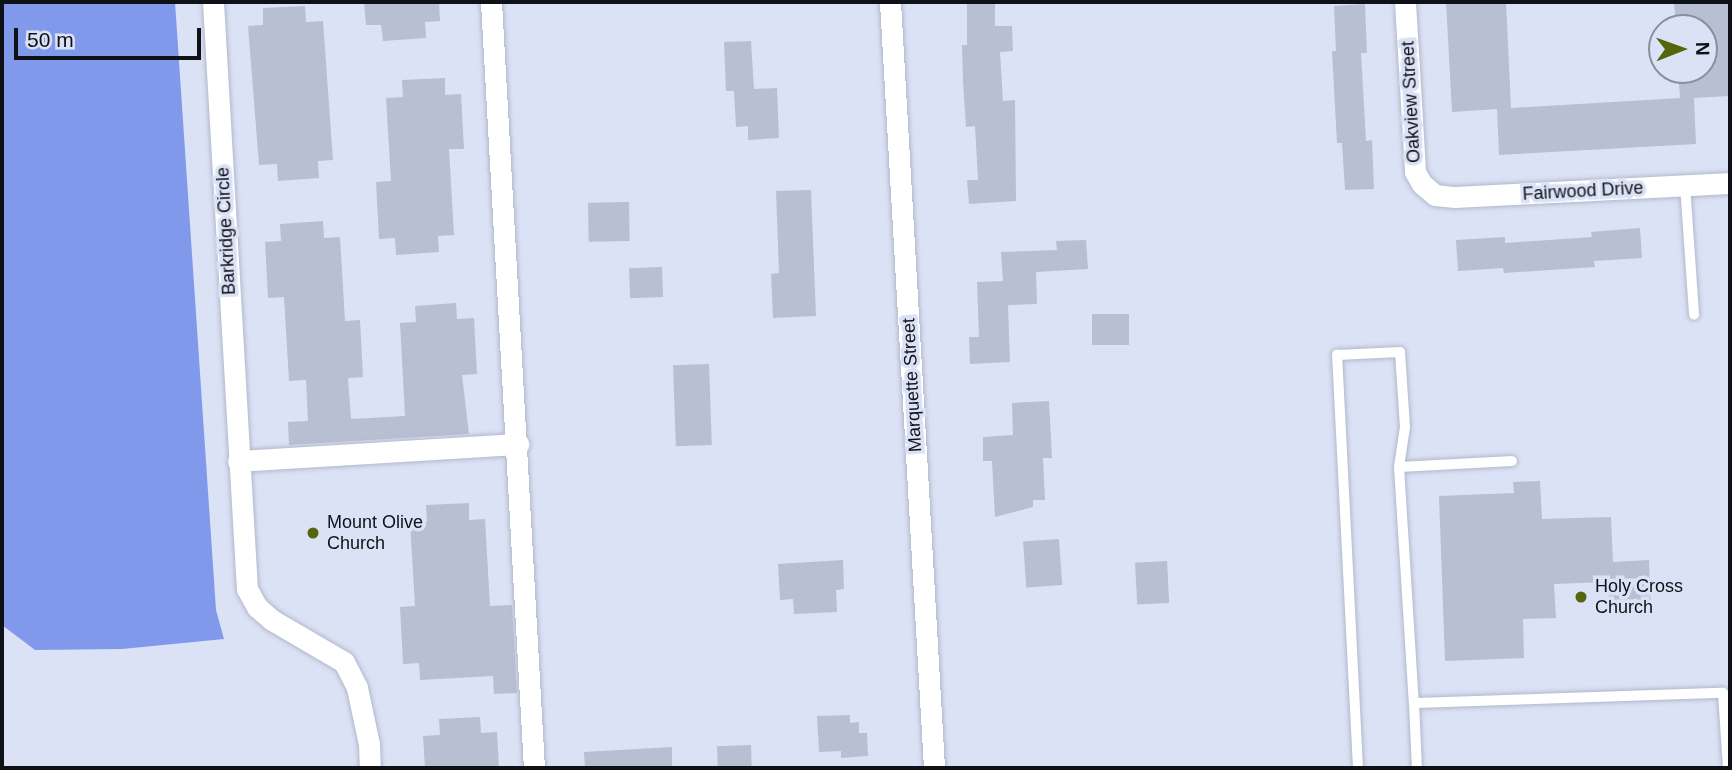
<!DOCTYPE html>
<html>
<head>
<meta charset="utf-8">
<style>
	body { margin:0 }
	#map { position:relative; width:1732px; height:770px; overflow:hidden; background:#dbe2f5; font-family:Helvetica,sans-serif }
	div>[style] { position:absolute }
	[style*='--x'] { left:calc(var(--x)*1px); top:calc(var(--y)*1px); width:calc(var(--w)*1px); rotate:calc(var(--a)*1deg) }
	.forest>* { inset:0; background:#8099eb }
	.building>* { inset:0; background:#b8bfd2; transform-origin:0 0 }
	.roads { filter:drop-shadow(0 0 2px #b1b8cb) drop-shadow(0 0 2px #b1b8cb) }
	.service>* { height:10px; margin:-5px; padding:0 5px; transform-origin:5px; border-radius:5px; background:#fff }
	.minor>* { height:21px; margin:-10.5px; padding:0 10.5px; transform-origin:10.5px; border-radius:10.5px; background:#fff }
	.dots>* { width:19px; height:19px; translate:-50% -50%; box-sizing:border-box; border:4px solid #dbe2f5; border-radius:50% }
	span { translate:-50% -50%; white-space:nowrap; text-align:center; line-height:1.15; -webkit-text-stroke:7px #dbe2f5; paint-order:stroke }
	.street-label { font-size:18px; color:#0f1118 }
	.poi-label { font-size:18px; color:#0f1118 }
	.left { translate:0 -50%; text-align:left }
	.frame { position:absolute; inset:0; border:4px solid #0f1118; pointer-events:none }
	.north { position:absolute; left:1648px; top:14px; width:70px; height:70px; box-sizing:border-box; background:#dbe2f5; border:2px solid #898e9d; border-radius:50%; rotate:89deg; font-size:19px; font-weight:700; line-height:28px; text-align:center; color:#0f1118 }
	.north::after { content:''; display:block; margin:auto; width:24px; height:32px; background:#55650d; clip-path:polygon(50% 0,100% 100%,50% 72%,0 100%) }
	.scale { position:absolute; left:14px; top:28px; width:187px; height:32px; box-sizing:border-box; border:4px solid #0f1118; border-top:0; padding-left:9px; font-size:21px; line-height:24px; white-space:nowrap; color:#0f1118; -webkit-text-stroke:5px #dbe2f5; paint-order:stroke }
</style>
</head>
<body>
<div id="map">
	<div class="forest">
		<i style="clip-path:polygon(2px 2px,175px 2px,216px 610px,224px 639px,122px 649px,35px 650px,2px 625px)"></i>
	</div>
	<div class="building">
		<i style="clip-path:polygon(364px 2px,439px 2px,440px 21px,425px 22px,426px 38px,383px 41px,381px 25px,366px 25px)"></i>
		<i style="clip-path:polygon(967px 2px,995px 2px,995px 26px,1012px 26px,1013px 51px,1000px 52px,1003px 101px,1015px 100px,1016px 201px,969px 204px,967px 180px,978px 180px,975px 126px,966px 127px,963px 81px,962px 45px,967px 45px)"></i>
		<i style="clip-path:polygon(1446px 2px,1506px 2px,1511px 108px,1680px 98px,1678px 70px,1704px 70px,1704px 28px,1676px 28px,1674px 2px,1730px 2px,1730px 96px,1694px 98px,1696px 144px,1499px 155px,1497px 109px,1452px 112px)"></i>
		<i style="clip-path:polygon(1365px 4px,1367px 53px,1361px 53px,1366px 141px,1372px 140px,1374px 189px,1345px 190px,1342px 143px,1337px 143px,1332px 51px,1336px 51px,1334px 6px)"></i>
		<i style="clip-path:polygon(305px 6px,306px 22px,323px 21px,333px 160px,318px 161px,319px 178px,278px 181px,277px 164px,259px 165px,248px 26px,263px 25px,263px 8px)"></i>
		<i style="clip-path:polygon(751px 41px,754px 89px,777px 88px,779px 138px,748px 140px,748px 126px,736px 127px,734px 91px,726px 91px,724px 42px)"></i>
		<i style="clip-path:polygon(445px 78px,445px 95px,461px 94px,464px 149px,449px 149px,454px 235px,438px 236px,439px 252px,396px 255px,395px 238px,379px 239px,376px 182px,391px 181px,386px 98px,403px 97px,402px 80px)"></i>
		<i style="clip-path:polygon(811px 190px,816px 316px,773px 318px,771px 274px,779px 273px,776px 191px)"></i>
		<i style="left:629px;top:202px;width:39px;height:41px;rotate:89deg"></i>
		<i style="clip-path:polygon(323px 221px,324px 238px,340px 237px,345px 321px,360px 320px,363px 377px,348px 378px,351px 419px,405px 416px,400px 323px,416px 322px,415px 306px,456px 303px,457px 319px,474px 318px,477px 374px,462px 375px,469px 434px,289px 445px,288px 422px,308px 421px,306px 380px,289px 381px,284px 297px,268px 298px,265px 242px,281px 241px,280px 224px)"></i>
		<i style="clip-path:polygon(1640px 228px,1642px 258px,1594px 261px,1595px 267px,1504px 273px,1503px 268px,1458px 271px,1456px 240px,1505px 237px,1505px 243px,1592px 237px,1591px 232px)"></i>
		<i style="clip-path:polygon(1086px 240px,1088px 269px,1036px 272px,1037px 304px,1008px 305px,1010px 362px,970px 364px,969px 337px,979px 337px,977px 282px,1003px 281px,1001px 252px,1057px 250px,1056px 241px)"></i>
		<i style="left:662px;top:267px;width:30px;height:33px;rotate:88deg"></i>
		<i style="left:1092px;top:314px;width:37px;height:31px"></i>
		<i style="left:709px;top:364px;width:81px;height:36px;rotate:88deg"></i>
		<i style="clip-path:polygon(1049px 401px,1052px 458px,1043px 458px,1045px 500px,1033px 500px,1033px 507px,995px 517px,992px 461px,983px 461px,983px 437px,1013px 435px,1012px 403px)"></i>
		<i style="clip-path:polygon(1540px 481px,1542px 519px,1611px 517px,1613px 562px,1649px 560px,1651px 614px,1609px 615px,1608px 582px,1554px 584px,1556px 618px,1523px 619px,1524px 658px,1445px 661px,1439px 496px,1514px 493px,1513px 482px)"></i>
		<i style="clip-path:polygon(469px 503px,469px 520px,485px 519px,490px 606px,512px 605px,517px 693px,494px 694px,493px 676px,420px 680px,419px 663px,403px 664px,400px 607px,415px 606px,410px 523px,427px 522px,426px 505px)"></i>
		<i style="left:1059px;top:539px;width:46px;height:36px;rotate:86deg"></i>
		<i style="clip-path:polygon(843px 560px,844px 589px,836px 590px,837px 612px,794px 614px,793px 599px,780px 600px,778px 564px)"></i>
		<i style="left:1167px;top:561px;width:42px;height:32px;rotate:87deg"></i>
		<i style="clip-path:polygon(850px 715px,850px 723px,859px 722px,859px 733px,867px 733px,868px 756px,841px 758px,841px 751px,819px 752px,817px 716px)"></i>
		<i style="clip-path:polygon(480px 717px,481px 733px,497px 732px,499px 768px,425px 768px,423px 736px,440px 735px,439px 719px)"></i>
		<i style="left:751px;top:745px;width:23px;height:34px;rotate:88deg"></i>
		<i style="clip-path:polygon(672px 747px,672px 768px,585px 768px,584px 752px)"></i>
	</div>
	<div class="roads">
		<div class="service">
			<i style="--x:1685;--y:185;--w:130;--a:86"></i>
			<i style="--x:1512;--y:461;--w:113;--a:177"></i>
			<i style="--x:1399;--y:467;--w:236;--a:86.4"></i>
			<i style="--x:1414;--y:703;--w:309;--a:-1.9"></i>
			<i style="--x:1723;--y:693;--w:75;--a:86.2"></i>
			<i style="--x:1414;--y:703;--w:65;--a:87.4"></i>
			<i style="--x:1358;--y:768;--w:414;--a:-92.9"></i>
			<i style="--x:1337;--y:355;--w:63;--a:-2.7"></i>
			<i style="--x:1400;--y:352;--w:75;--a:86.2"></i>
			<i style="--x:1405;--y:427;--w:40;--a:98.5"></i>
		</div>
		<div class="minor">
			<i style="--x:213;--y:2;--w:588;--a:86.69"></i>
			<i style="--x:247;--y:589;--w:21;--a:61"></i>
			<i style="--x:257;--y:607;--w:20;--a:41"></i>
			<i style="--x:272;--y:620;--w:83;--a:30.3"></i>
			<i style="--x:344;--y:662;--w:29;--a:63"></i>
			<i style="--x:357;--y:688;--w:57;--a:77.9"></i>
			<i style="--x:369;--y:744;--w:24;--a:88"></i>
			<i style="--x:491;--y:2;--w:767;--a:86.79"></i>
			<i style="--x:890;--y:2;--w:767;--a:86.71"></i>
			<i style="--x:1405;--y:2;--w:170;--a:86.6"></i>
			<i style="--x:1415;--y:172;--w:14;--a:60"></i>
			<i style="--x:1422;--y:184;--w:17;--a:40"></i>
			<i style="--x:1435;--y:195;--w:20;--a:6"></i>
			<i style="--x:1455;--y:197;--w:275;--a:-2.9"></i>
			<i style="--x:238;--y:461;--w:281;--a:-3.5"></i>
		</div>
	</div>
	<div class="dots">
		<i style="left:313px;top:533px;background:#55650d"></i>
		<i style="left:1581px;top:597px;background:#55650d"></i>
	</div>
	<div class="street-label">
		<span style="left:1411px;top:102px;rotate:-93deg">Oakview Street</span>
		<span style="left:1583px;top:191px;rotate:-3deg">Fairwood Drive</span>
		<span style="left:226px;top:231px;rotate:-93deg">Barkridge Circle</span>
		<span style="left:912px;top:385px;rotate:-93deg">Marquette Street</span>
	</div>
	<div class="poi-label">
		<span class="left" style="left:327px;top:533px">Mount Olive<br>Church</span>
		<span class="left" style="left:1595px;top:597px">Holy Cross<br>Church</span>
	</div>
	<div class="frame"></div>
	<div class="north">N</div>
	<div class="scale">50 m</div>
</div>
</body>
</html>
